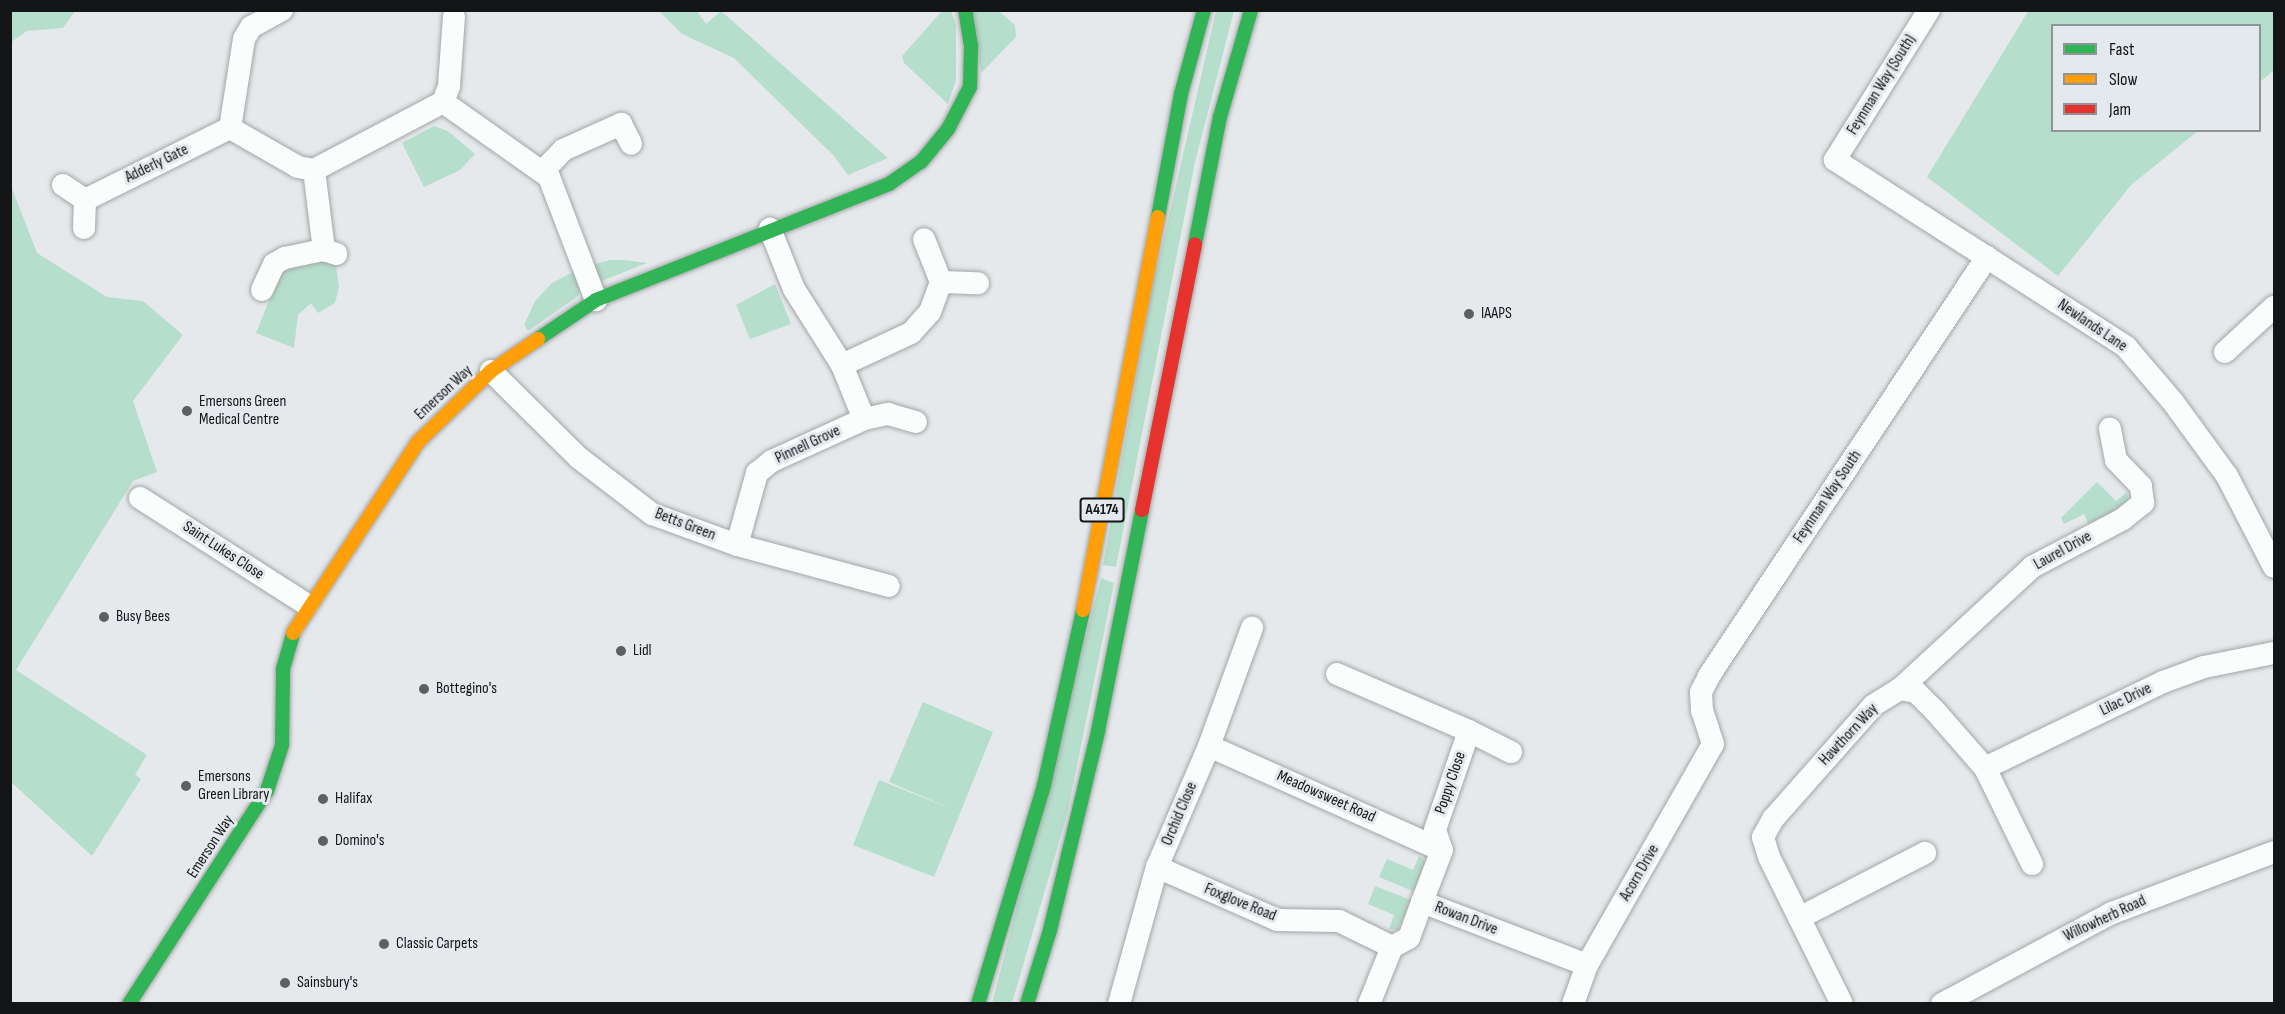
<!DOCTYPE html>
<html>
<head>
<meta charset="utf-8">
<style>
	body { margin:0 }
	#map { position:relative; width:2285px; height:1014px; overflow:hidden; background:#e6e9ec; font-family:"Sofia Sans Condensed",sans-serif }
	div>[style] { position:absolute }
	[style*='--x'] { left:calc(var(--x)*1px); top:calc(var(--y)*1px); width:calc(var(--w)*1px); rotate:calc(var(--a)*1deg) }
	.green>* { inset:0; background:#b6decc }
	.roads { filter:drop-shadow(0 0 2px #a3a5a7) drop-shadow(0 0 2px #a3a5a7) }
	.street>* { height:22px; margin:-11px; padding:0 11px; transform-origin:11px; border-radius:11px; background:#fbfcfc }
	.fast>* { height:14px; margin:-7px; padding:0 7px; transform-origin:7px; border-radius:7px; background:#30b455 }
	.slow>* { height:14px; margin:-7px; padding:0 7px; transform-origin:7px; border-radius:7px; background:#ff9f0a }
	.jam>* { height:14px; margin:-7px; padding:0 7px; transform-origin:7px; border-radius:7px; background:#e5322d }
	.dots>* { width:16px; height:16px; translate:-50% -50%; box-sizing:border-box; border:3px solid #e4e9ee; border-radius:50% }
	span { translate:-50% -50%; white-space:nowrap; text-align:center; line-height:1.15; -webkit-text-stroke:6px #e4e9ee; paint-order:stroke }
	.shield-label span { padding:2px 4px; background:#e4e9ee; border:2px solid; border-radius:4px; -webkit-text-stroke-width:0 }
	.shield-label { font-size:15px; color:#131516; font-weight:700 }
	.street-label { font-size:16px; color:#131516 }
	.poi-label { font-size:16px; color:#131516 }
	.left { translate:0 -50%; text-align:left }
	.frame { position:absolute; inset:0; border:12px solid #131516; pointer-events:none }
	.legend { position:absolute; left:2051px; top:24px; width:210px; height:108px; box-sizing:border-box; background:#e4e9ee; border:2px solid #909498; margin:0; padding:8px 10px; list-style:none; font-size:18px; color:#131516 }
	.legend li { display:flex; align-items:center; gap:12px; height:30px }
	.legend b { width:30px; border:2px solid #909498 }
</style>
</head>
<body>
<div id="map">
	<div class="green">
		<i style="clip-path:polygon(11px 10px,75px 10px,75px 11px,63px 28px,27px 31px,11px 42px)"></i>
		<i style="clip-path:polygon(2029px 10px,2274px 11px,2274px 70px,2260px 82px,2260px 26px,2052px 26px,2052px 130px,2198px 131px,2131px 185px,2058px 276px,1927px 177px)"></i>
		<i style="clip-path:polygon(659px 11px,697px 11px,706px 24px,721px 11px,888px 158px,848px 175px,834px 156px,734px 58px,682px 34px)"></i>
		<i style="clip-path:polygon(942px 11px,951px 11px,956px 24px,956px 80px,948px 104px,904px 63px,902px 56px)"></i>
		<i style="clip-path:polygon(974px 11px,999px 11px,1015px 25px,1016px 37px,981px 73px)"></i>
		<i style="clip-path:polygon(1216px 11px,1234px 11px,1195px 162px,1116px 567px,1103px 565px,1152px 290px)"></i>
		<i style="clip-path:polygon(434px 126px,448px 131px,475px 154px,460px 170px,424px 187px,402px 143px)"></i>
		<i style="clip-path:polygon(11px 186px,37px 253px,107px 297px,143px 301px,183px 335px,133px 401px,157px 472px,133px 481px,16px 670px,147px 755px,135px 775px,141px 779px,92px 856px,11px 782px)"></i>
		<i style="clip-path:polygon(319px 258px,336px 266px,339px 287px,335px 303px,318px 313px,311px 303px,298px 315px,294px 348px,256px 333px,282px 268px)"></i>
		<i style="clip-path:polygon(611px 260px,624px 260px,647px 263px,602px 281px,593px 275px,594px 264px)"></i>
		<i style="clip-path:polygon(575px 271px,580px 291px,578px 296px,528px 331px,524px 325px,535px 301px,552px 283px)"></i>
		<i style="clip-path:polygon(775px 284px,791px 324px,750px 339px,736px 305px)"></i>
		<i style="clip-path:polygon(2097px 482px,2116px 501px,2127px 492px,2128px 501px,2090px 527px,2084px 514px,2064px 524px,2061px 518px)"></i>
		<i style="clip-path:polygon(1101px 578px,1114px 583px,1067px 815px,1012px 1003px,992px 1004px)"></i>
		<i style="clip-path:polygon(923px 702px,993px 732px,934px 877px,853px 845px,879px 780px,954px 810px,889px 782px)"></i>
		<i style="clip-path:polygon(1419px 856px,1427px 863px,1415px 892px,1379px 877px,1387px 859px,1413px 870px)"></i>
		<i style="clip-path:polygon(1375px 886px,1411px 900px,1398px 930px,1389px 929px,1394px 915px,1368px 904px)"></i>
	</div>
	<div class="roads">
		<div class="street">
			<i style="--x:282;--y:10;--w:35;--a:151"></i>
			<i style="--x:251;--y:27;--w:14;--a:120"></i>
			<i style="--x:244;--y:39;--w:90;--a:98.9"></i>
			<i style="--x:230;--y:128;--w:78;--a:29.8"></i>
			<i style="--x:298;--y:167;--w:16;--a:11"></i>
			<i style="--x:314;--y:170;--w:146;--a:-27.8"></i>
			<i style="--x:443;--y:102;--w:17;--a:-69"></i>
			<i style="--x:449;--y:86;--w:69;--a:-85.9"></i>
			<i style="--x:1929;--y:10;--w:177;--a:122.1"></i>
			<i style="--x:1835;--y:160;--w:346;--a:32.7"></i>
			<i style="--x:2126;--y:347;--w:72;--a:49.5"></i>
			<i style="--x:2173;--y:402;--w:92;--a:53.9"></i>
			<i style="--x:2227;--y:476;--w:102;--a:62.7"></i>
			<i style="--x:443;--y:102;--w:130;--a:35.3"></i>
			<i style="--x:549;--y:177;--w:132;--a:69.1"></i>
			<i style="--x:314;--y:170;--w:81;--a:82.9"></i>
			<i style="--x:543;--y:171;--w:29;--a:-46"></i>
			<i style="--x:563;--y:150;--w:64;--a:-24.1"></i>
			<i style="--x:621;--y:124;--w:22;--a:63"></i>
			<i style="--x:63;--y:185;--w:27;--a:34"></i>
			<i style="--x:84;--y:228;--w:28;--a:-88"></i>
			<i style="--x:85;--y:200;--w:162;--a:-26.4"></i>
			<i style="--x:941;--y:282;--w:37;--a:2"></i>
			<i style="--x:262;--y:290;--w:29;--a:-65"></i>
			<i style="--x:274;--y:264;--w:13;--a:-29"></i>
			<i style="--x:285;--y:258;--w:40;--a:-12"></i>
			<i style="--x:324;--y:250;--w:13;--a:18"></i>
			<i style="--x:2225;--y:352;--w:67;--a:-42.6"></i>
			<i style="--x:842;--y:365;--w:76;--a:-24.9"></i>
			<i style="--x:911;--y:333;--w:28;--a:-48"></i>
			<i style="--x:930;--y:312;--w:32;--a:-70"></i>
			<i style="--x:941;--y:282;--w:46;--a:-111.6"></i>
			<i style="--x:491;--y:371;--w:124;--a:44.7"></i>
			<i style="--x:579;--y:458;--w:92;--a:37.5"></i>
			<i style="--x:652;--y:514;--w:90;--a:20"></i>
			<i style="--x:737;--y:545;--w:157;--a:15.1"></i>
			<i style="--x:864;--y:419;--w:25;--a:-12"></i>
			<i style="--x:888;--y:414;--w:29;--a:16"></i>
			<i style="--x:140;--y:498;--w:198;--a:32.6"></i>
			<i style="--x:737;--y:545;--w:75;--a:-74.5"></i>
			<i style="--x:757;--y:473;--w:19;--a:-39"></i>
			<i style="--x:772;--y:461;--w:101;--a:-24.5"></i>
			<i style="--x:864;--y:419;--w:58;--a:-112.2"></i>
			<i style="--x:842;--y:365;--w:90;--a:-122.3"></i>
			<i style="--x:794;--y:289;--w:65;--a:-111.8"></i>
			<i style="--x:1337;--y:674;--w:144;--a:23.4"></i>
			<i style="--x:1469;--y:731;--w:105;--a:109"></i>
			<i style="--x:1435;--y:830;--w:21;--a:71"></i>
			<i style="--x:1442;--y:850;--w:56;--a:111"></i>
			<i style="--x:1900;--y:689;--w:180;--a:-42.7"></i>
			<i style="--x:2032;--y:567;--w:103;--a:-27.8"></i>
			<i style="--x:2123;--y:519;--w:26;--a:-39"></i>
			<i style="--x:2143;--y:503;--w:17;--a:-97"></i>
			<i style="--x:2141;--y:486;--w:36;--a:-134"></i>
			<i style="--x:2116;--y:460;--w:32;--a:-101"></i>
			<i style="--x:1469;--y:731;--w:47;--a:26.6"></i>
			<i style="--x:1209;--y:746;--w:255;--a:24.1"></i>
			<i style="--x:1985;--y:768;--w:198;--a:-25.8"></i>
			<i style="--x:2163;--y:682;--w:44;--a:-20.1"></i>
			<i style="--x:2204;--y:667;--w:71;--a:-11.3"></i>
			<i style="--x:1157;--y:867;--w:132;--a:23.7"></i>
			<i style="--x:1278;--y:920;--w:61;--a:0.9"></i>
			<i style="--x:1339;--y:921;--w:59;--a:26.1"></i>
			<i style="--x:1799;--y:918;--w:142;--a:-27.3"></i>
			<i style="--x:1119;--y:1004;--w:142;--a:-74.5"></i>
			<i style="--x:1157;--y:867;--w:132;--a:-66.7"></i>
			<i style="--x:1209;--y:746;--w:126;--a:-70"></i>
			<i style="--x:1369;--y:1004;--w:61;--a:-68"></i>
			<i style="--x:1392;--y:947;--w:19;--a:-28"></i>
			<i style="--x:1409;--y:938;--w:38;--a:-70"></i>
			<i style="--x:1422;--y:902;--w:177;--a:20.9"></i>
			<i style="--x:1573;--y:1004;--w:41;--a:-70.3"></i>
			<i style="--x:1587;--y:965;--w:254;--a:-60.3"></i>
			<i style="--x:1713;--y:744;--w:35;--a:-108"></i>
			<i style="--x:1702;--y:711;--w:19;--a:-93"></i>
			<i style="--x:1701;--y:692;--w:18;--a:-63"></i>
			<i style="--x:1709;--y:676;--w:503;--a:-56.44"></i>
			<i style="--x:1842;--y:1004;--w:164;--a:-116.4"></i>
			<i style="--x:1769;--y:857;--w:21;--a:-107"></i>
			<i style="--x:1763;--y:837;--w:21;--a:-61"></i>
			<i style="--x:1773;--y:819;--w:152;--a:-48.5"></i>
			<i style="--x:1874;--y:705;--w:31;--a:-32"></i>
			<i style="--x:1900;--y:689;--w:16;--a:11"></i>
			<i style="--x:1916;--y:692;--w:28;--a:45"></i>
			<i style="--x:1936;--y:712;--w:74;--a:48.8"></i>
			<i style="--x:1985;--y:768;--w:107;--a:63.9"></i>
			<i style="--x:1942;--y:1004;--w:193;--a:-28.2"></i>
			<i style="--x:2112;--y:913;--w:173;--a:-20.6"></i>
		</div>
		<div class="fast">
			<i style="--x:1158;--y:217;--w:125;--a:-79.4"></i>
			<i style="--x:1181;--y:94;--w:87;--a:-74.7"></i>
			<i style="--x:1195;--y:244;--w:129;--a:-78.9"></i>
			<i style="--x:1220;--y:117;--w:111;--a:-73.8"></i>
			<i style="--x:538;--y:339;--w:70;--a:-33.9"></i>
			<i style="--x:596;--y:300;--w:315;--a:-21.6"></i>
			<i style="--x:889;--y:184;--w:39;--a:-35"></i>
			<i style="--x:921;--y:162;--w:43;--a:-50.7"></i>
			<i style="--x:948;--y:129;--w:47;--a:-62.4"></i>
			<i style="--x:970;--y:87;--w:41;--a:-88.6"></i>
			<i style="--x:971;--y:46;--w:36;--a:-99"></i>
			<i style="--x:129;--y:1004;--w:254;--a:-57.1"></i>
			<i style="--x:267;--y:791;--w:48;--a:-71.9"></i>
			<i style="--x:282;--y:745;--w:76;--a:-89.2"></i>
			<i style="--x:283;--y:669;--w:37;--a:-74"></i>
			<i style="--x:978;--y:1004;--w:229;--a:-73.2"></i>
			<i style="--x:1044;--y:785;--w:179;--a:-77.4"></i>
			<i style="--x:1027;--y:1004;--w:77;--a:-72.7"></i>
			<i style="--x:1050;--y:930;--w:205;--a:-76.4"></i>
			<i style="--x:1098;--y:731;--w:225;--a:-78.7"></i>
		</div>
		<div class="slow">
			<i style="--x:1083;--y:610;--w:400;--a:-79.2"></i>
			<i style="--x:293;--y:633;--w:228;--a:-56.8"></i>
			<i style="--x:418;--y:442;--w:102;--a:-44.2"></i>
			<i style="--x:491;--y:371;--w:57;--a:-34.2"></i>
		</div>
		<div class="jam">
			<i style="--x:1142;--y:510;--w:271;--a:-78.7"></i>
		</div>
	</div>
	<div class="dots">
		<i style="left:1469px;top:314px;background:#5d5f61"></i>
		<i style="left:187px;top:411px;background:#5d5f61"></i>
		<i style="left:104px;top:617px;background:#5d5f61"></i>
		<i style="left:621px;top:651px;background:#5d5f61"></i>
		<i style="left:424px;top:689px;background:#5d5f61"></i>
		<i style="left:186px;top:786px;background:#5d5f61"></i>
		<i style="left:323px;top:799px;background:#5d5f61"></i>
		<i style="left:323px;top:841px;background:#5d5f61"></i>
		<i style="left:384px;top:944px;background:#5d5f61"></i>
		<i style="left:285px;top:983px;background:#5d5f61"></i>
	</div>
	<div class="shield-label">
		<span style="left:1102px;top:510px">A4174</span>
	</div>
	<div class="street-label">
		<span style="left:1882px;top:85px;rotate:-58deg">Feynman Way (South)</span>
		<span style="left:157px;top:164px;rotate:-26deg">Adderly Gate</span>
		<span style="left:2092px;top:326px;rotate:34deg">Newlands Lane</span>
		<span style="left:444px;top:393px;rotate:-43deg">Emerson Way</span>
		<span style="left:808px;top:445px;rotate:-25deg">Pinnell Grove</span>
		<span style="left:1828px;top:497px;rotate:-56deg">Feynman Way South</span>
		<span style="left:685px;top:525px;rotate:21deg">Betts Green</span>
		<span style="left:223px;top:551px;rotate:33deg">Saint Lukes Close</span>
		<span style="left:2063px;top:551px;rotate:-29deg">Laurel Drive</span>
		<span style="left:2126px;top:700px;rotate:-26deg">Lilac Drive</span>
		<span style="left:1849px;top:735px;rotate:-47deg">Hawthorn Way</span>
		<span style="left:1451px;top:783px;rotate:-71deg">Poppy Close</span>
		<span style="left:1326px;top:797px;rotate:24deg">Meadowsweet Road</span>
		<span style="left:1180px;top:814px;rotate:-67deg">Orchid Close</span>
		<span style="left:211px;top:847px;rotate:-57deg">Emerson Way</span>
		<span style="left:1640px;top:873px;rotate:-60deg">Acorn Drive</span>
		<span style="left:1240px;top:903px;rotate:22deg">Foxglove Road</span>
		<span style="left:1466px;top:919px;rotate:21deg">Rowan Drive</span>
		<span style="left:2105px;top:919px;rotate:-25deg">Willowherb Road</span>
	</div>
	<div class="poi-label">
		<span class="left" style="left:1481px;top:314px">IAAPS</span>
		<span class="left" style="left:199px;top:411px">Emersons Green<br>Medical Centre</span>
		<span class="left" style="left:116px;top:617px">Busy Bees</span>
		<span class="left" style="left:633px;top:651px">Lidl</span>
		<span class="left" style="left:436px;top:689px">Bottegino's</span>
		<span class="left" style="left:198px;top:786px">Emersons<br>Green Library</span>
		<span class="left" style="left:335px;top:799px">Halifax</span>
		<span class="left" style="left:335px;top:841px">Domino's</span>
		<span class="left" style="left:396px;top:944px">Classic Carpets</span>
		<span class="left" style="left:297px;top:983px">Sainsbury's</span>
	</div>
	<div class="frame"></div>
	<ul class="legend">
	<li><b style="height:8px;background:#30b455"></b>Fast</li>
	<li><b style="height:8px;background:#ff9f0a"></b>Slow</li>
	<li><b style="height:8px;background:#e5322d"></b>Jam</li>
	</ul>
</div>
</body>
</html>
